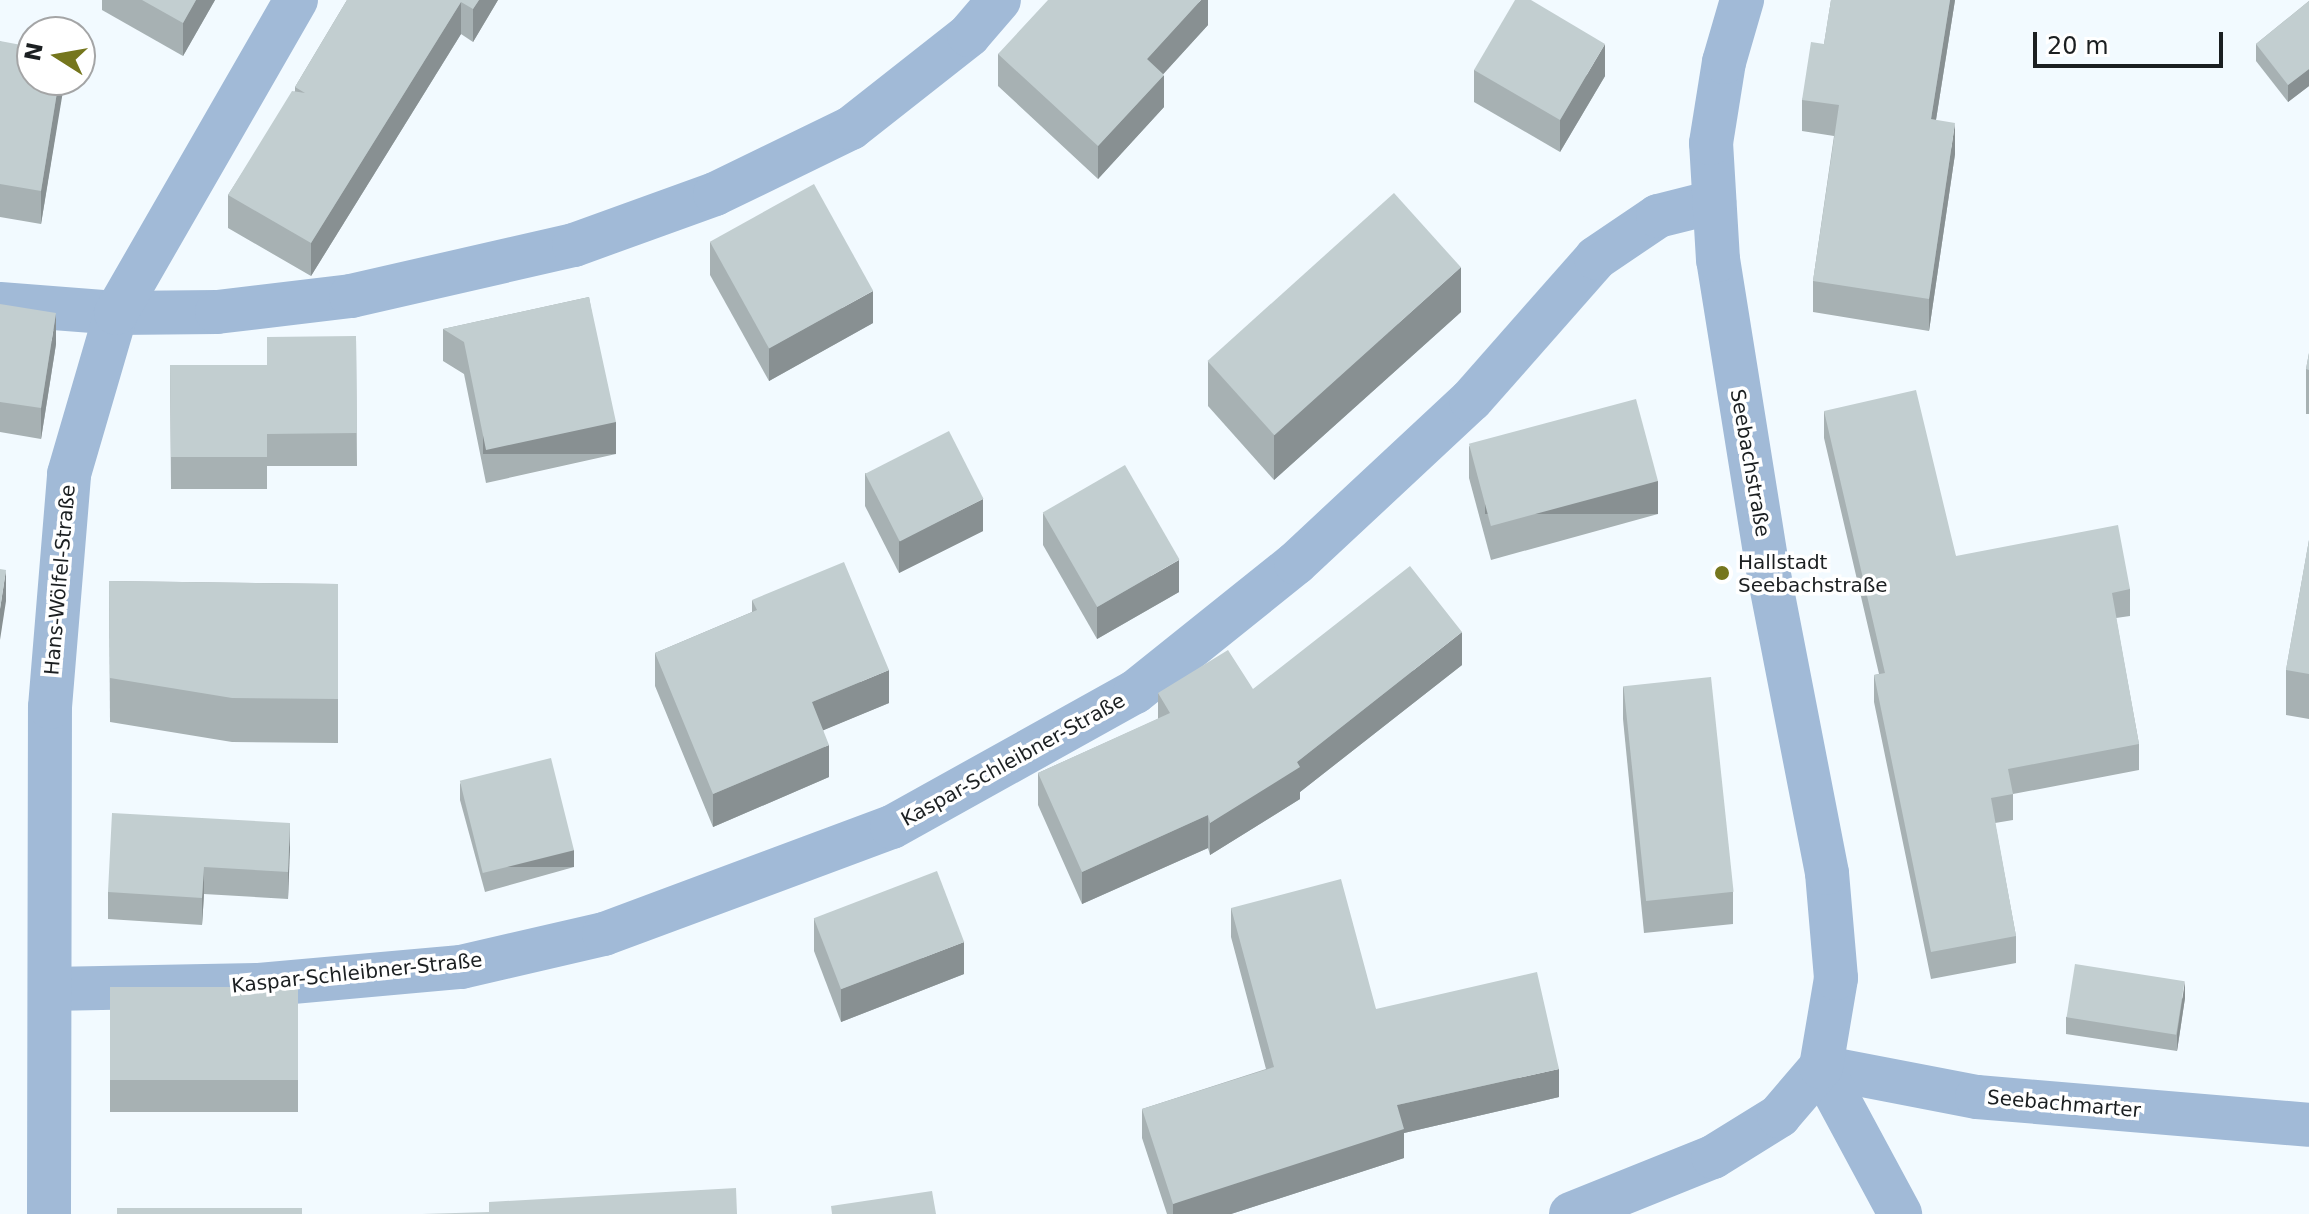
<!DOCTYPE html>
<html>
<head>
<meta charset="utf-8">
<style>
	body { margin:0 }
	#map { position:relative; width:2309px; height:1214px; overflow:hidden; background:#f2faff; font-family:"DejaVu Sans",sans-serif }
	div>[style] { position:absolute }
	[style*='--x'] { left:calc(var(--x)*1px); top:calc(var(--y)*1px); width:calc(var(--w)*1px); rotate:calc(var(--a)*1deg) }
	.minor>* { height:44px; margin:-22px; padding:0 22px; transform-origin:22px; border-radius:22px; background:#a1bad7 }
	.wall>* { inset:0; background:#a7b1b3; transform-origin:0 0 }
	.shaded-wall>* { inset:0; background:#889092; transform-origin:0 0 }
	.building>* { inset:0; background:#c2ced0; transform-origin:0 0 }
	.dots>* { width:22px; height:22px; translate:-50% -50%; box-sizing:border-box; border:4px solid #fff; border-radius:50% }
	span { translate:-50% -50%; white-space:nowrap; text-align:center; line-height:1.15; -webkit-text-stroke:7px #fff; paint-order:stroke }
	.street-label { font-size:20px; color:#1b1f21 }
	.poi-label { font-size:20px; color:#1b1f21 }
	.left { translate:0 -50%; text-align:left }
	.north { position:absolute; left:16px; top:16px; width:80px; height:80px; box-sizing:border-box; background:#fff; border:2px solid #a4a5a6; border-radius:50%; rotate:281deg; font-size:22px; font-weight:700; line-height:32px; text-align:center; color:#1b1f21 }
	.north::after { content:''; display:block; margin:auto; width:28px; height:36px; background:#75761d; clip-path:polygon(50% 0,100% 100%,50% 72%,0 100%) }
	.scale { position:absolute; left:2033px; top:32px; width:190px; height:36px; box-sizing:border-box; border:4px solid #1b1f21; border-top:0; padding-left:10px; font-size:24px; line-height:28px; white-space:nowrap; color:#1b1f21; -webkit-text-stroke:6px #fff; paint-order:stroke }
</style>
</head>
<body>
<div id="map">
	<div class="minor">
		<i style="--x:0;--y:304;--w:116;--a:4.4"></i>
		<i style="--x:116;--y:313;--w:101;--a:-0.6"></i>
		<i style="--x:217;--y:312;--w:135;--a:-6.8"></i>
		<i style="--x:351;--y:296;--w:229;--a:-12.9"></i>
		<i style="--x:574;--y:245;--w:150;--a:-19.9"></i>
		<i style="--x:715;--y:194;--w:151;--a:-25.9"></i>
		<i style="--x:851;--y:128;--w:150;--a:-38.2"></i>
		<i style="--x:969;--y:35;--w:46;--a:-49.4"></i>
		<i style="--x:50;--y:989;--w:209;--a:-1.1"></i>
		<i style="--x:259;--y:985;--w:203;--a:-5.1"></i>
		<i style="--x:461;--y:967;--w:147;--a:-13"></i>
		<i style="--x:604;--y:934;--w:307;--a:-20.4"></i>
		<i style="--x:892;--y:827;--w:278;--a:-29.1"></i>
		<i style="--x:1135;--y:692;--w:206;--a:-38.7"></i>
		<i style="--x:1296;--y:563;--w:239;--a:-43"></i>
		<i style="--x:1471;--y:400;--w:189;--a:-48.6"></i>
		<i style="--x:1596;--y:258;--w:75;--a:-34.1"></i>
		<i style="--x:1658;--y:216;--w:58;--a:-14"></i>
		<i style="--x:1821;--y:1067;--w:159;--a:10.9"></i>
		<i style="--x:1977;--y:1097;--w:333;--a:4.8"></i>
		<i style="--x:1821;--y:1067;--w:167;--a:61.7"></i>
		<i style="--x:49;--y:1214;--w:507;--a:-89.89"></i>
		<i style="--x:50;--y:707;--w:234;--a:-85.3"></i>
		<i style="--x:69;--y:474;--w:168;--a:-73.7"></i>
		<i style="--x:116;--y:313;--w:361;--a:-60.1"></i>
		<i style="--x:1571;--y:1214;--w:153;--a:-21.9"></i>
		<i style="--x:1713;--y:1157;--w:78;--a:-31.8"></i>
		<i style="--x:1779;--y:1116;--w:65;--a:-49.4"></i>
		<i style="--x:1821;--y:1067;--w:90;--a:-80.4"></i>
		<i style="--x:1836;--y:978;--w:105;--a:-94.9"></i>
		<i style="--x:1827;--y:873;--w:314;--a:-101"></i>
		<i style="--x:1767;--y:565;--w:309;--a:-99.1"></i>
		<i style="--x:1718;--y:260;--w:117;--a:-93.4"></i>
		<i style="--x:1711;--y:143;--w:82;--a:-80.9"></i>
		<i style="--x:1724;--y:62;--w:65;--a:-73.8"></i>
	</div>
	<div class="wall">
		<i style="clip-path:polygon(102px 0,215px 0,183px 56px,102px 10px)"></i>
		<i style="clip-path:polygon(347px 0,498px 0,473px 42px,461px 34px,311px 276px,228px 228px,228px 195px,295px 91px,295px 87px)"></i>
		<i style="clip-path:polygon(1208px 0,1208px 25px,1163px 74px,1164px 107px,1098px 179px,998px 86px,998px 54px)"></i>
		<i style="clip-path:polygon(1831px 0,1955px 0,1936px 120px,1955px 154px,1929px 331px,1813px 312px,1813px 281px,1834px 136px,1802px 131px,1802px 100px,1824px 44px)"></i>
		<i style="clip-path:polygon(2309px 1px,2309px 86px,2288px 102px,2256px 61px,2256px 44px)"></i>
		<i style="clip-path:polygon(0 41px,64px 80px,41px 224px,0 217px)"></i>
		<i style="clip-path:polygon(1474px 70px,1605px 76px,1560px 152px,1474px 102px)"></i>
		<i style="clip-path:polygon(710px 242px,873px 323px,769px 381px,710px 275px)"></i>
		<i style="clip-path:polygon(589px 297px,616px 454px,486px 483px,464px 374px,443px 361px,443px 329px)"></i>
		<i style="clip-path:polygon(0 304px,56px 344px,41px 439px,0 432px)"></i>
		<i style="clip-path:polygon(1461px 312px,1274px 480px,1208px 406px,1208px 361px)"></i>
		<i style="clip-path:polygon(356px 336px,357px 466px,267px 466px,267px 489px,171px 489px,170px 365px,267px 365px)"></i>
		<i style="clip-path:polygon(2309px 353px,2309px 414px,2306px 414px,2306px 369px)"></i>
		<i style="clip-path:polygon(1824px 411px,1956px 556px,2130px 589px,2130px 616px,2116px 618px,2139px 744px,2139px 770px,2013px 794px,2013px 820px,1995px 823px,2016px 936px,2016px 963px,1931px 979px,1874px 702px,1874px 675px,1879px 674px,1824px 438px)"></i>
		<i style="clip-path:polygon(1469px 446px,1658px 514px,1491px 560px,1469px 478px)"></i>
		<i style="clip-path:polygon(865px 473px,983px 531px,899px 573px,865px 506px)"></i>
		<i style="clip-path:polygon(1043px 513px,1179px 592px,1097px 639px,1043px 545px)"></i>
		<i style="clip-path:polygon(2309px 540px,2309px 719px,2286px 715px,2286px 670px)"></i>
		<i style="clip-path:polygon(109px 581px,338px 584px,338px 743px,232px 742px,110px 722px)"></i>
		<i style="clip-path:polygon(752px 600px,889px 703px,823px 730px,829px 777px,713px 827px,655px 686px,655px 653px,752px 612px)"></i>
		<i style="clip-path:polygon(1462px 665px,1300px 792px,1300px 799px,1210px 855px,1208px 848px,1082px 904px,1038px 805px,1038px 773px,1158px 719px,1158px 693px,1253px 689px)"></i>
		<i style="clip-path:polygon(1623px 686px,1733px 892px,1733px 924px,1644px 933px,1623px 719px)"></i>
		<i style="clip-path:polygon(460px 783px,574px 867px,485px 892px,460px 800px)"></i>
		<i style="clip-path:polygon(290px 823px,288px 899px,204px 894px,202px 925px,108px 919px,108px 892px)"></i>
		<i style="clip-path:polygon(1231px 908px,1376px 1009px,1559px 1097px,1404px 1133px,1404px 1158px,1231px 1214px,1167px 1214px,1142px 1138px,1142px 1109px,1266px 1069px,1231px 937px)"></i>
		<i style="clip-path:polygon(814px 918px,964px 974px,841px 1022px,814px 951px)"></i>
		<i style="left:298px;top:987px;width:125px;height:188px;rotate:90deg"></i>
		<i style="clip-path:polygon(2185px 998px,2177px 1051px,2066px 1034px,2066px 1017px)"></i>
	</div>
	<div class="shaded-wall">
		<i style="clip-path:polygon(196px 0,215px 0,183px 56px,183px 23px)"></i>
		<i style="clip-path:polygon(479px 0,498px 0,473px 42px,473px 9px)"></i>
		<i style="clip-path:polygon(1201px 0,1208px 0,1208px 25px,1147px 92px,1147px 59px)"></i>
		<i style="clip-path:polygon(1950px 0,1955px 0,1931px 151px,1931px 119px)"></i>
		<i style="clip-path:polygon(461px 2px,461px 34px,311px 276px,311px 243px)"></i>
		<i style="clip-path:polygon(1605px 44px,1605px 76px,1560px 152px,1560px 120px)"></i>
		<i style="clip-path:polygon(2309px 69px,2309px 86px,2288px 102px,2288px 85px)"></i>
		<i style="clip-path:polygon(1164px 75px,1164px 107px,1098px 179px,1098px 146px)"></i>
		<i style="clip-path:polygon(59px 80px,64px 80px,64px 85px,41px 224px,41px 191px)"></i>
		<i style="clip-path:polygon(1955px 123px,1955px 154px,1929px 331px,1929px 299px)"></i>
		<i style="clip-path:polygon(1461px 267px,1461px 312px,1274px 480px,1274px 435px)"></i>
		<i style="clip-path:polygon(873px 291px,873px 323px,769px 381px,769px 348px)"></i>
		<i style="clip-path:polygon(56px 313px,56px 344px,41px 439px,41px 408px)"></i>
		<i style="left:616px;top:422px;width:32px;height:133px;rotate:90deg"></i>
		<i style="left:1658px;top:481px;width:33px;height:173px;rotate:90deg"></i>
		<i style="clip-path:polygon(983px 499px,983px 531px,899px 573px,899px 541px)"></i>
		<i style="clip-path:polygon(1179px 560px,1179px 592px,1097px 639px,1097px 607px)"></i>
		<i style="clip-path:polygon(6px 570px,6px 601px,0 640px,0 609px)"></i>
		<i style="clip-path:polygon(1462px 632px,1462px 665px,1300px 792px,1300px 799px,1210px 855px,1210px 823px,1297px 762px)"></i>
		<i style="clip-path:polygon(889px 670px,889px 703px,812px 735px,812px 702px)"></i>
		<i style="clip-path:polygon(829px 745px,829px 777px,713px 827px,713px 794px)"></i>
		<i style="clip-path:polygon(1208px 815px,1208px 848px,1082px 904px,1082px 872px)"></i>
		<i style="clip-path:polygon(290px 823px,290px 850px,288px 899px,288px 872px)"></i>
		<i style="left:574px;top:850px;width:17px;height:92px;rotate:90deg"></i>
		<i style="clip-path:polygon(204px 867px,204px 894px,202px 925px,202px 898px)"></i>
		<i style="clip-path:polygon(964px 942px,964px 974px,841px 1022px,841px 989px)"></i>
		<i style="clip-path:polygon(2185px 981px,2185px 998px,2177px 1051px,2177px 1034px)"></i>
		<i style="clip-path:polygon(1559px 1069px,1559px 1097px,1404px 1133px,1404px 1158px,1231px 1214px,1173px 1214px,1173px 1204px,1397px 1105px)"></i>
	</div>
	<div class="building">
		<i style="clip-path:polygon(142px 0,196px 0,183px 23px)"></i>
		<i style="clip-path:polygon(347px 0,479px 0,473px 9px,461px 2px,311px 243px,228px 195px,292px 91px,305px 93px,295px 87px)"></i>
		<i style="clip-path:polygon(1048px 0,1201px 0,1147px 59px,1164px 75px,1098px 146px,998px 54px)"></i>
		<i style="clip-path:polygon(1515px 0,1531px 0,1605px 44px,1560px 120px,1474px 70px)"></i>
		<i style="clip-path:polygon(1831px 0,1950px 0,1931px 119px,1955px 123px,1929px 299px,1813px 281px,1839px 105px,1802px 100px,1811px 42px,1824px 44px)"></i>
		<i style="clip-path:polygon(2309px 1px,2309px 69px,2288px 85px,2256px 44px)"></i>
		<i style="clip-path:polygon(0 41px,32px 47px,32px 80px,59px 80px,41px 191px,0 184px)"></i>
		<i style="left:814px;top:184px;width:122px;height:119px;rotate:61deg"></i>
		<i style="left:1394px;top:193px;width:100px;height:251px;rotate:48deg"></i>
		<i style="clip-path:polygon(589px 297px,616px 422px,486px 450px,464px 342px,443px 329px)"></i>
		<i style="clip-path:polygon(0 304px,56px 313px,41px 408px,0 402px)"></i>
		<i style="clip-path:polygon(356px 336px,357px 433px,267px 434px,267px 457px,171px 457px,170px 365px,267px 365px,267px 337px)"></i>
		<i style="clip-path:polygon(2309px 353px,2309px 370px,2306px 369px)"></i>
		<i style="clip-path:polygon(1916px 390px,1956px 556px,2118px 525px,2130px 589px,2112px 593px,2139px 744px,2008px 769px,2013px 794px,1991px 798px,2016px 936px,1931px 952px,1874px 675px,1885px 673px,1824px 411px)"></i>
		<i style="left:1636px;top:399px;width:85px;height:173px;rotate:75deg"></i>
		<i style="left:949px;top:431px;width:76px;height:94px;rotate:63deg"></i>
		<i style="left:1125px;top:465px;width:109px;height:95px;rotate:60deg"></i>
		<i style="clip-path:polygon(2309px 540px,2309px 674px,2286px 670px)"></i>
		<i style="clip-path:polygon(844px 562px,889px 670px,812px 702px,829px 745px,713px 794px,655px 653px,757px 610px,752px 600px)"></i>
		<i style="clip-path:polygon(1410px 566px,1462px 632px,1297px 762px,1300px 767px,1210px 823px,1208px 815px,1082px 872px,1038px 773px,1170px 713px,1158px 693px,1228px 650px,1253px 689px)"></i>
		<i style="clip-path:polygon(0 569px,6px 570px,0 609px)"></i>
		<i style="clip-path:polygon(109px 581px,338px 584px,338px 699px,232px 698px,110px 678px)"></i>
		<i style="left:1711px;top:677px;width:216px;height:88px;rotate:84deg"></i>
		<i style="left:551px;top:758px;width:95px;height:94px;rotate:76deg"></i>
		<i style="clip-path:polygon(112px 813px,290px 823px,288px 872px,204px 867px,202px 898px,108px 892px)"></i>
		<i style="left:937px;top:871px;width:76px;height:132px;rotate:69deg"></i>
		<i style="clip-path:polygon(1341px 879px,1376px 1009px,1537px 972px,1559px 1069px,1397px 1105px,1404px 1129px,1173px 1204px,1142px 1109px,1274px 1067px,1231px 908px)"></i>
		<i style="left:2075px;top:964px;width:111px;height:54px;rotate:9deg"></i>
		<i style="left:298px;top:987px;width:93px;height:188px;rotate:90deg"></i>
		<i style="clip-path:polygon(736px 1188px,737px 1214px,422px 1214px,489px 1212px,489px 1202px)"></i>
		<i style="clip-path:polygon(932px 1191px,936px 1214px,832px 1214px,831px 1206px)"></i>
		<i style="left:117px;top:1208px;width:185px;height:6px"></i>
	</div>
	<div class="dots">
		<i style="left:1722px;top:573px;background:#75761d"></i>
	</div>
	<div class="street-label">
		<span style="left:1750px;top:463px;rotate:80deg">Seebachstraße</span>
		<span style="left:60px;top:580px;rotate:-85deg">Hans-Wölfel-Straße</span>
		<span style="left:1013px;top:760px;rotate:-29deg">Kaspar-Schleibner-Straße</span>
		<span style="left:357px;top:973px;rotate:-6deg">Kaspar-Schleibner-Straße</span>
		<span style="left:2064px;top:1104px;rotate:5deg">Seebachmarter</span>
	</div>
	<div class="poi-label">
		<span class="left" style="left:1738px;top:574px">Hallstadt<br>Seebachstraße</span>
	</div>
	<div class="north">N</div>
	<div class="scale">20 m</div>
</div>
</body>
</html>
